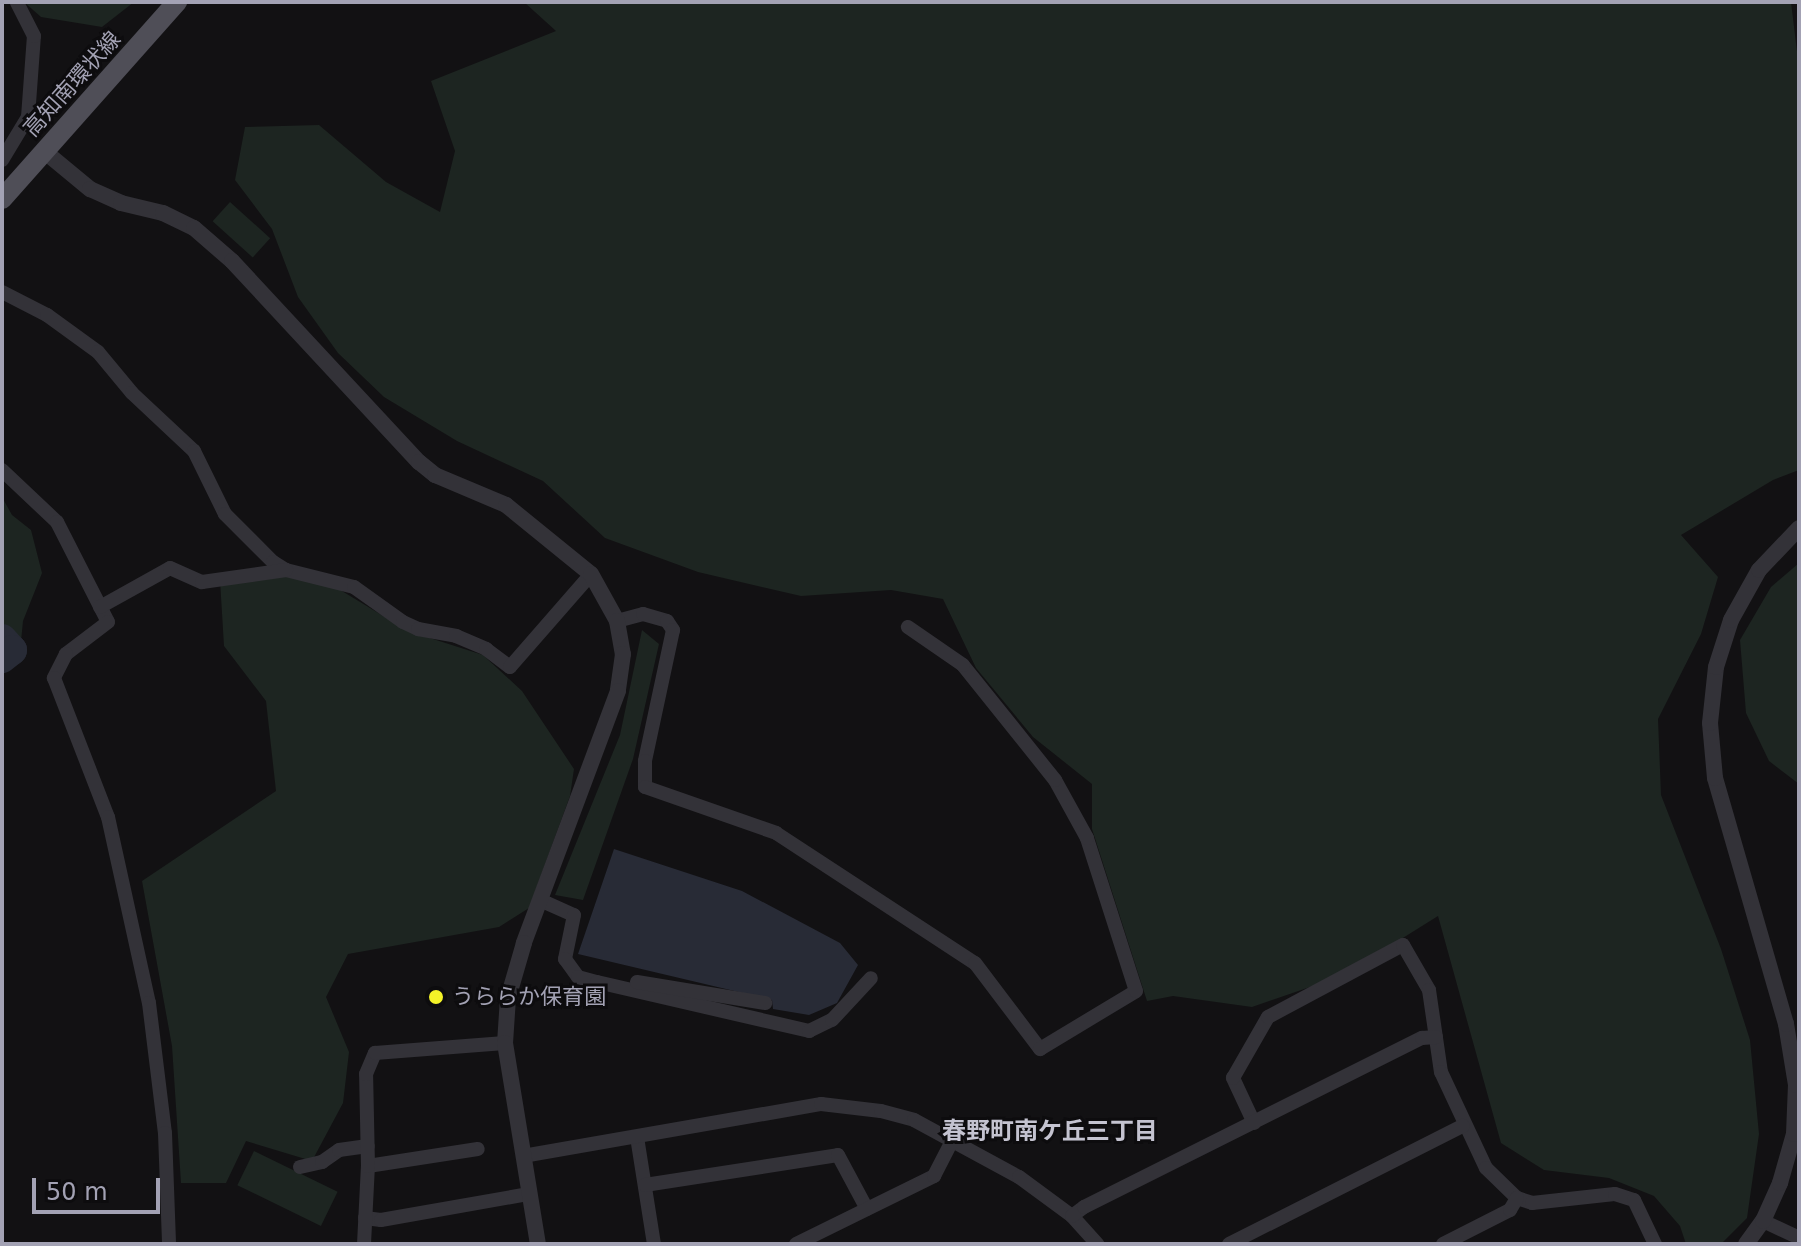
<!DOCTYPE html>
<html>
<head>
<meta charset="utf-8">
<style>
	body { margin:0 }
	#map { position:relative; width:1801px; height:1246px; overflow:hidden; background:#121113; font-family:"DejaVu Sans","Noto Sans JP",sans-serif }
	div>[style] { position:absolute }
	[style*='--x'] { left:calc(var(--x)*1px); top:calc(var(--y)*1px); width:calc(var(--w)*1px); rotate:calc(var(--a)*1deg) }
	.green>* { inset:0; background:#1d2521; transform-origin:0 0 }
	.water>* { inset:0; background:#282b36 }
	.river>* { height:30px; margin:-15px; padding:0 15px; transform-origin:15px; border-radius:15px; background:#282b36 }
	.minor>* { height:14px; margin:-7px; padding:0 7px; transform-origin:7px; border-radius:7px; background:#333238 }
	.tertiary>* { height:16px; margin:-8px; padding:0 8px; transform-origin:8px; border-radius:8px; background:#333238 }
	.primary>* { height:20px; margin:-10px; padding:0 10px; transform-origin:10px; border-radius:10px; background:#4f4e57 }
	.dots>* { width:22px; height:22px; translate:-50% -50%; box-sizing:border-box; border:4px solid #0d0c0e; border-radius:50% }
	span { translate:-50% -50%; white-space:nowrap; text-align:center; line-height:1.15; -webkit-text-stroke:6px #0d0c0e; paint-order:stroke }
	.street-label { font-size:22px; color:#a3a2b4 }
	.poi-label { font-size:22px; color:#a3a2b4 }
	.left { translate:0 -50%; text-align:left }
	.neighbourhood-label { font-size:24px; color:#c4c3d0; font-weight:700 }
	.frame { position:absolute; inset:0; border:4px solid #a3a2b4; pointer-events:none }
	.scale { position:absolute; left:32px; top:1178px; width:128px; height:36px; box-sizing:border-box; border:4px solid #a3a2b4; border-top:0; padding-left:10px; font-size:24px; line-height:28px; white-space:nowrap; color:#a3a2b4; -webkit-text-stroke:6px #0d0c0e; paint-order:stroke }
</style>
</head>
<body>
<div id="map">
	<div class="green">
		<i style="clip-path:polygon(24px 2px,134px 2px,102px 27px,41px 17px)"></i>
		<i style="clip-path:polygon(524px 2px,1791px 2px,1799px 68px,1799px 470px,1773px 480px,1681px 535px,1718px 577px,1701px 634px,1658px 719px,1661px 795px,1721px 949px,1750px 1040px,1759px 1134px,1747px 1218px,1721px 1244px,1686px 1244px,1680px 1226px,1654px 1196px,1609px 1178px,1544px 1170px,1501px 1143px,1438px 916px,1342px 976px,1252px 1007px,1173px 996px,1147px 1001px,1092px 829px,1092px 784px,1033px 737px,976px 668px,943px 599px,891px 590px,801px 596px,698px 572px,605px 538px,543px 481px,457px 441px,384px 397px,338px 353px,298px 297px,272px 229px,235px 180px,245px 127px,319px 125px,386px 182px,440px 212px,455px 151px,431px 81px,556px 31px)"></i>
		<i style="left:230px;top:202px;width:54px;height:26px;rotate:42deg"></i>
		<i style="clip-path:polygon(2px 497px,12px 515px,31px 530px,42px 573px,23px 621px,20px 652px,2px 630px)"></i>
		<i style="clip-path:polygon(1799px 563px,1799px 784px,1769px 761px,1746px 713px,1740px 640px,1771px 587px)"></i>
		<i style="clip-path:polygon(267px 573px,332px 585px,408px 631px,483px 655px,522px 691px,574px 769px,570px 796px,529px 908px,499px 927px,348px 954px,326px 997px,349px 1052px,343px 1103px,312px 1161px,246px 1141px,226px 1183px,181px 1183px,172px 1046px,142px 881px,276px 791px,266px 701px,224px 646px,220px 580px)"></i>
		<i style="clip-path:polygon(642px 630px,659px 644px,633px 759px,583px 900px,555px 895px,620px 735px)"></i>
		<i style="left:254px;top:1151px;width:93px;height:38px;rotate:26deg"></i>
	</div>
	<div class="water">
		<i style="clip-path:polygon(614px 849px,742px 891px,840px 943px,858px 965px,837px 1003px,809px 1015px,773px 1009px,772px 1000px,578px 954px)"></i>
	</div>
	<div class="river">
		<i style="--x:2;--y:639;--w:15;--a:48"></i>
		<i style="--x:12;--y:650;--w:13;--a:141"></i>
	</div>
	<div class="minor">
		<i style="--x:2;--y:160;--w:50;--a:-58.8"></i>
		<i style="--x:28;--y:117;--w:81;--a:-85.8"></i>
		<i style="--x:34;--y:36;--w:38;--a:-117"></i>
		<i style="--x:2;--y:292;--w:51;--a:27.1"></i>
		<i style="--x:47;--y:315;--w:63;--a:36"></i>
		<i style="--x:98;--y:352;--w:53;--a:50.3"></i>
		<i style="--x:132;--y:393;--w:85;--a:43.1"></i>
		<i style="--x:194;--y:451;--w:70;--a:63.8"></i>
		<i style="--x:225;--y:514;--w:68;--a:45"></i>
		<i style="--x:273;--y:562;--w:15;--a:32"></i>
		<i style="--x:286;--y:570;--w:70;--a:14"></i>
		<i style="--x:354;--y:587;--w:60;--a:35.5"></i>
		<i style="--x:403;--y:622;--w:17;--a:25"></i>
		<i style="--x:418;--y:629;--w:39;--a:10"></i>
		<i style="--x:456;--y:636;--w:33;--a:23"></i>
		<i style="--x:486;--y:649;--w:30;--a:37"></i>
		<i style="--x:510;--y:667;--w:123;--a:-48.9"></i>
		<i style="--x:2;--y:470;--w:76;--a:43.4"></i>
		<i style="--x:57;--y:522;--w:112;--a:63"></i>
		<i style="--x:108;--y:622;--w:53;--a:142.7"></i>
		<i style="--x:66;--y:654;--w:27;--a:117"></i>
		<i style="--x:54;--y:678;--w:149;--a:68.8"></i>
		<i style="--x:108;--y:817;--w:190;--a:77.6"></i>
		<i style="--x:149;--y:1003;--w:131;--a:83"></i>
		<i style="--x:165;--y:1133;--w:111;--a:87.9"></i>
		<i style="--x:100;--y:607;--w:80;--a:-29.1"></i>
		<i style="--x:170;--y:568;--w:35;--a:24"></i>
		<i style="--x:202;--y:582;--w:85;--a:-8.1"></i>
		<i style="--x:617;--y:621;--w:27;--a:-15"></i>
		<i style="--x:643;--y:614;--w:25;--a:16"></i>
		<i style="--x:667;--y:621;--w:11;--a:56"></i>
		<i style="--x:673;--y:630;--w:134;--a:102.1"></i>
		<i style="--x:645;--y:761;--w:26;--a:90"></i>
		<i style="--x:645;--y:787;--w:139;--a:19.3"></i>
		<i style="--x:776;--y:833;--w:238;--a:33.2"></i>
		<i style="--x:975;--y:963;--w:108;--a:52.9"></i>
		<i style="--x:1040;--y:1049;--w:112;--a:-31.1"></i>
		<i style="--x:1136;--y:991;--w:161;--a:-107.8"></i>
		<i style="--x:1087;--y:838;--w:66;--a:-118.9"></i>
		<i style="--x:1055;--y:780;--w:147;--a:-128.7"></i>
		<i style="--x:963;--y:665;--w:67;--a:-145.4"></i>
		<i style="--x:540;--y:900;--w:37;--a:24"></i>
		<i style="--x:574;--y:915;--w:45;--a:101.6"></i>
		<i style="--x:565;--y:959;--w:22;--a:54"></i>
		<i style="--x:578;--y:977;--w:20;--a:15"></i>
		<i style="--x:597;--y:982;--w:218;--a:13"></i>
		<i style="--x:809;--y:1031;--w:25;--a:-26"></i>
		<i style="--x:832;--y:1020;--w:57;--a:-47.1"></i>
		<i style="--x:637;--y:982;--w:130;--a:9.3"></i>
		<i style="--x:1254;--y:1123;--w:50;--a:-115"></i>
		<i style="--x:1233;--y:1078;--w:70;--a:-60.2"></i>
		<i style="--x:1268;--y:1017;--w:153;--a:-28.1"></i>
		<i style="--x:1403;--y:945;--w:52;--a:60"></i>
		<i style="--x:1429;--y:990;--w:83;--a:81.7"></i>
		<i style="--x:1441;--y:1072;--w:106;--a:64.9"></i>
		<i style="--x:1486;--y:1168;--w:43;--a:44.1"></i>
		<i style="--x:1517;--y:1198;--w:16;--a:18"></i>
		<i style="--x:1532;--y:1203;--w:83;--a:-6.2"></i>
		<i style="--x:1615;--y:1194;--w:20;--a:18"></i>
		<i style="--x:1634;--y:1200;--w:49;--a:64.5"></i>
		<i style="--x:637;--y:1137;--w:108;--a:81"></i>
		<i style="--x:523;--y:1156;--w:303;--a:-9.9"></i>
		<i style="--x:821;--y:1104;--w:60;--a:6.7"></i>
		<i style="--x:881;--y:1111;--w:34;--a:15"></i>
		<i style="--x:914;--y:1120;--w:119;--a:28.5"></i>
		<i style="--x:1019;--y:1177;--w:66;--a:36.3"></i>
		<i style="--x:1072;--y:1216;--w:38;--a:48"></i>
		<i style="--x:368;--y:1166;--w:111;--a:-8.8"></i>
		<i style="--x:300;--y:1167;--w:23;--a:-13"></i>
		<i style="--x:322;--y:1162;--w:21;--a:-35"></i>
		<i style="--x:339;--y:1150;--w:29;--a:-8"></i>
		<i style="--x:645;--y:1185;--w:195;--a:-8.8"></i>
		<i style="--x:838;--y:1155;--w:61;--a:61.8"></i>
		<i style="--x:1072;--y:1216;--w:15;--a:-37"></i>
		<i style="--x:1084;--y:1207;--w:378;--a:-26.6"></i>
		<i style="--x:1422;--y:1038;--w:14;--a:-4"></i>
		<i style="--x:365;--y:1218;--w:16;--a:7"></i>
		<i style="--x:381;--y:1220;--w:150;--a:-10"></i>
		<i style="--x:1763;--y:1221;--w:40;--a:25"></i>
		<i style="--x:364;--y:1244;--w:78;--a:-87.1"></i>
		<i style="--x:368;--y:1166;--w:92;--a:-91.2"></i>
		<i style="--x:366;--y:1074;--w:23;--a:-67"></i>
		<i style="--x:375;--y:1053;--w:130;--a:-4.4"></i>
		<i style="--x:796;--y:1244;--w:154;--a:-26.2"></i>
		<i style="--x:934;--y:1176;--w:42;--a:-62.8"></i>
		<i style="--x:1229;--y:1244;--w:262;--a:-26.8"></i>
		<i style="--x:1443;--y:1244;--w:75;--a:-26.9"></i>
		<i style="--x:1510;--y:1210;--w:14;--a:-60"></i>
	</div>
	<div class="tertiary">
		<i style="--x:44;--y:151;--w:60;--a:39.6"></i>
		<i style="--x:90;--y:189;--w:34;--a:24"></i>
		<i style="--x:121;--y:203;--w:43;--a:13.4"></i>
		<i style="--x:163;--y:213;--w:34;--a:26"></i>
		<i style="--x:194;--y:228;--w:50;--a:41"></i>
		<i style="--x:232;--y:261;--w:275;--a:47.1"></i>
		<i style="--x:419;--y:462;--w:21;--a:39"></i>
		<i style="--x:435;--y:475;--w:77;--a:22.9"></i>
		<i style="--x:506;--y:505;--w:109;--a:39.1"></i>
		<i style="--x:591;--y:574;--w:54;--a:61"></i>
		<i style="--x:617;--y:621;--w:34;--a:80"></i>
		<i style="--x:623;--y:654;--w:37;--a:98"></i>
		<i style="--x:618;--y:691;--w:269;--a:110.5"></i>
		<i style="--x:524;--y:943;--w:57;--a:106.2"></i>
		<i style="--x:508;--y:998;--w:45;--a:93.8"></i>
		<i style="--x:505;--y:1043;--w:204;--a:80.7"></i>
		<i style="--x:1746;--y:1244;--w:29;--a:-54"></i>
		<i style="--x:1763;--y:1221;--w:42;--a:-65.9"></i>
		<i style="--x:1780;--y:1183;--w:51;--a:-74.1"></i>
		<i style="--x:1794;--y:1134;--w:49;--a:-87.7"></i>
		<i style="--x:1796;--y:1085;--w:62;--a:-99.3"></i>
		<i style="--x:1786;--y:1024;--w:256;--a:-106.1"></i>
		<i style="--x:1715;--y:778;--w:55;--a:-95.2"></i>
		<i style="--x:1710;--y:723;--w:56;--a:-83.9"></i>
		<i style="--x:1716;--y:667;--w:49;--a:-72.3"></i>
		<i style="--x:1731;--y:620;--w:57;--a:-60.8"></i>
		<i style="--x:1759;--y:570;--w:58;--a:-46.4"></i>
	</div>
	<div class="primary">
		<i style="--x:2;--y:199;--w:264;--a:-48.4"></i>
	</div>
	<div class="dots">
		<i style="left:436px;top:997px;background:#f4f328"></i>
	</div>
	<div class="street-label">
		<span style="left:72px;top:84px;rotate:-48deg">高知南環状線</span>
	</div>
	<div class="poi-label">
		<span class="left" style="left:452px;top:997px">うららか保育園</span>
	</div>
	<div class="neighbourhood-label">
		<span style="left:1050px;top:1132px">春野町南ケ丘三丁目</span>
	</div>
	<div class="frame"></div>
	<div class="scale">50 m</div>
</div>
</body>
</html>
